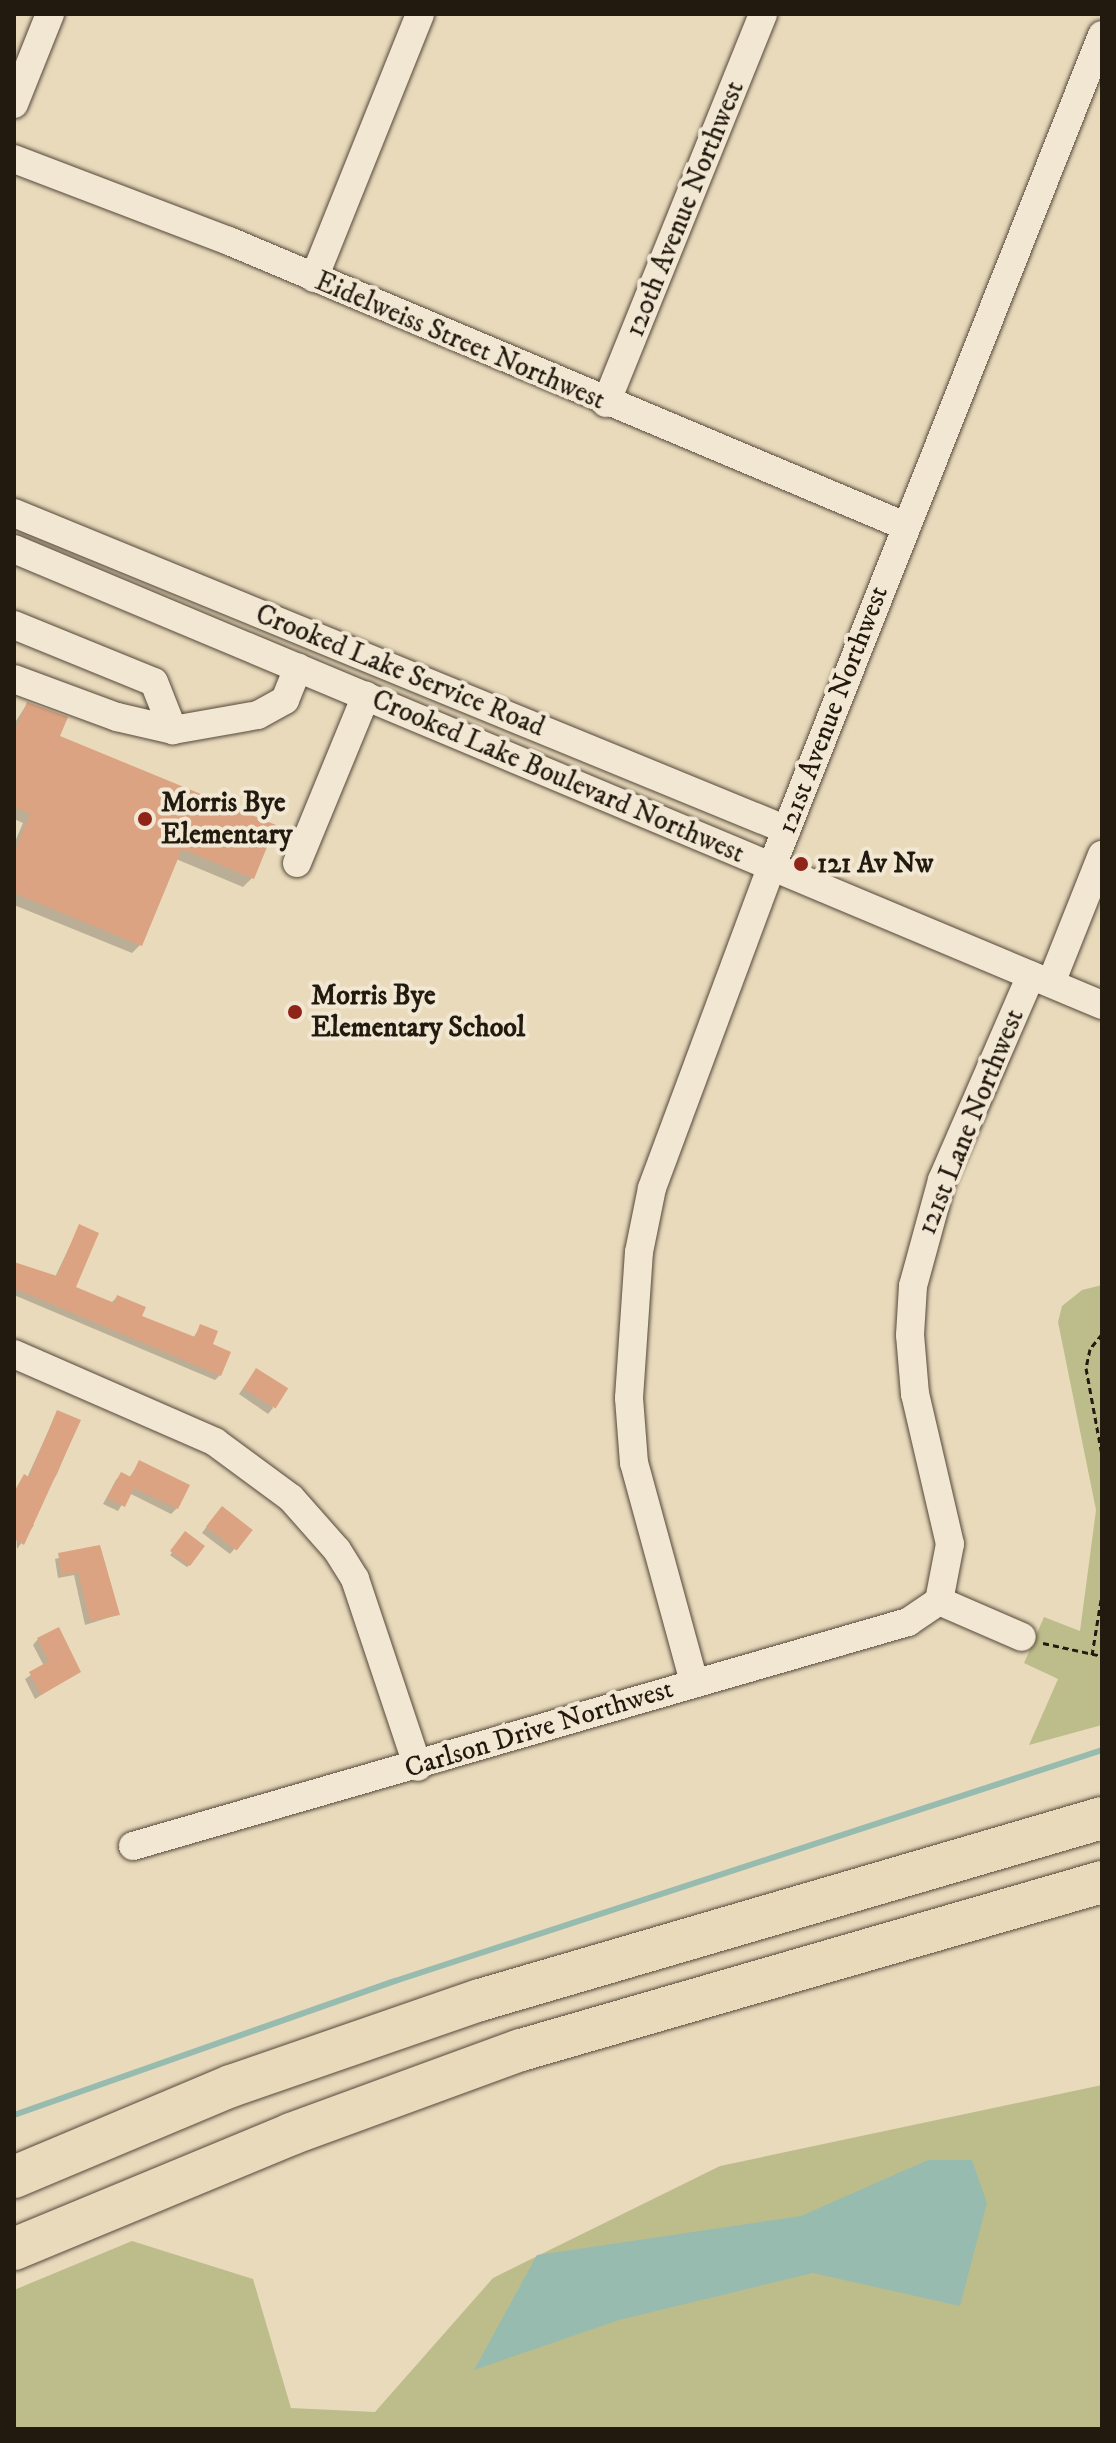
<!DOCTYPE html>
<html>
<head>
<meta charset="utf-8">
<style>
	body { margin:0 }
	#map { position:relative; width:1116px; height:2443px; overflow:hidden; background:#e9dabc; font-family:"IM FELL DW Pica",serif }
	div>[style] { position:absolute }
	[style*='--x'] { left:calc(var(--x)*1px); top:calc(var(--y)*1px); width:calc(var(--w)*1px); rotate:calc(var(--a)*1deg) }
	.green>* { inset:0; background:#bdbd8c }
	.water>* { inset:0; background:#97bbaf }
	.shadow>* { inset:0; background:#0003; transform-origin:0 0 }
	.stream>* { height:6px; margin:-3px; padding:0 3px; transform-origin:3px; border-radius:3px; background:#97bbaf }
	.building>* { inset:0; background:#dba381; transform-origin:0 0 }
	.path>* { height:3px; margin-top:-1.5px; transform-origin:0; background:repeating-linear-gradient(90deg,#22190f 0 6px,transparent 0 10px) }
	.roads { filter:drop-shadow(0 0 2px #54493a) drop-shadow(0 0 2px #54493a) }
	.minor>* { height:28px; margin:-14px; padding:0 14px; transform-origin:14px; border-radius:14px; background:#f1e7d3 }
	.highway>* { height:42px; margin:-21px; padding:0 21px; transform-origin:21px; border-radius:21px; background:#e9dabc }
	.dots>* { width:22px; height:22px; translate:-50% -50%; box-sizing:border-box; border:4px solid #f1e7d3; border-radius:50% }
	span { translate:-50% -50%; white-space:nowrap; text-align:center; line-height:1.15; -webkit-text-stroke:8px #f1e7d3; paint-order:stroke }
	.street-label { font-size:28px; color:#22190f }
	.poi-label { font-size:28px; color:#22190f; font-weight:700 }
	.left { translate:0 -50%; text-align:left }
	.frame { position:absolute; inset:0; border:16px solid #22190f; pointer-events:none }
</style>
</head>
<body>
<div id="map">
	<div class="green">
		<i style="clip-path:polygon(1102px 1285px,1102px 1725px,1029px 1745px,1058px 1679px,1024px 1663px,1044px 1617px,1080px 1631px,1096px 1510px,1058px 1322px,1062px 1306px,1082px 1290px)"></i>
		<i style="clip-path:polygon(1102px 2085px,1102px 2429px,14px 2429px,14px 2290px,132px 2241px,253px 2279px,291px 2408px,375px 2412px,493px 2278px,720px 2166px)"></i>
	</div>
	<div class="water">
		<i style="clip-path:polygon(928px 2160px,972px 2160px,987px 2203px,960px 2306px,813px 2273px,619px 2320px,474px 2370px,537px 2255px,801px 2216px)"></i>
	</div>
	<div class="shadow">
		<i style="clip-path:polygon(27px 704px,57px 737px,252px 878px,243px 887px,176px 859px,141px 944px,132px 953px,14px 905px,14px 844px,23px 823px,14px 819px,14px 724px)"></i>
		<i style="clip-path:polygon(79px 1227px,74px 1288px,112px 1302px,117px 1297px,140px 1317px,193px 1338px,201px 1326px,220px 1375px,215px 1380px,14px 1295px,14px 1263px,55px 1277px)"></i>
		<i style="clip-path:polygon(256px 1370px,273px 1408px,268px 1414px,239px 1394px)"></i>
		<i style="clip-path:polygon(57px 1412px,79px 1421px,57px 1474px,28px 1522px,34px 1525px,17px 1549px,14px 1491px,27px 1478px)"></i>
		<i style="clip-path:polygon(139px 1463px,177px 1508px,171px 1514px,129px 1493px,118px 1511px,103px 1504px,116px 1480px,121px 1474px,129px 1478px)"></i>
		<i style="clip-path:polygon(216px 1514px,250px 1531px,230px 1554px,202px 1533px)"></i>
		<i style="left:185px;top:1534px;width:21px;height:26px;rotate:35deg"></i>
		<i style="clip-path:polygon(99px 1547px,117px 1615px,85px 1625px,74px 1575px,58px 1578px,55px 1559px)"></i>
		<i style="clip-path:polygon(38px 1639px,78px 1672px,35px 1699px,25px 1679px,44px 1666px,33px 1645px)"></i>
	</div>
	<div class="stream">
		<i style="--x:14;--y:2115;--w:404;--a:-19.4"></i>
		<i style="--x:395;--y:1981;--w:744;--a:-18.09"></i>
	</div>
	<div class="building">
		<i style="clip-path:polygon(27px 702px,68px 717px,60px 736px,276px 825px,254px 879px,182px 849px,142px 946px,14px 893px,14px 853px,30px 814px,14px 807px,14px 732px)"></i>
		<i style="clip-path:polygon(79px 1224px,99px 1233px,76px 1287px,114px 1303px,117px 1295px,146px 1307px,142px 1316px,195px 1337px,200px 1324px,218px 1331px,213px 1344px,231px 1352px,221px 1376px,14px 1288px,14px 1262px,57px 1276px)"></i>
		<i style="left:256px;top:1368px;width:38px;height:24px;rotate:32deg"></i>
		<i style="clip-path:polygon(57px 1410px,81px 1420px,24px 1545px,14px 1539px,14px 1492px,24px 1474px,29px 1477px)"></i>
		<i style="clip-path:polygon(139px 1460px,190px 1485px,178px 1509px,134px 1488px,125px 1507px,107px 1498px,121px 1472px,131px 1477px)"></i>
		<i style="left:222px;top:1506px;width:39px;height:26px;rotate:38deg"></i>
		<i style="left:185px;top:1531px;width:25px;height:25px;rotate:37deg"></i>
		<i style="clip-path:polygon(100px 1545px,120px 1615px,90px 1621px,78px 1572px,62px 1575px,58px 1553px)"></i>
		<i style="clip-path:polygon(59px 1627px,81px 1672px,41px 1695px,29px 1672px,49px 1661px,37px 1638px)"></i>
	</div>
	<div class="path">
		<i style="--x:1102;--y:1334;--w:19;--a:129"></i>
		<i style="--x:1090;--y:1349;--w:19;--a:102"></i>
		<i style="--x:1086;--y:1368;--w:88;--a:79.6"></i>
		<i style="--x:1043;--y:1643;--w:60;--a:12.4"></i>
		<i style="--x:1092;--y:1655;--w:62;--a:-80.7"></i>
	</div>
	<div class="roads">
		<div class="minor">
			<i style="--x:14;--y:104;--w:97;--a:-68.2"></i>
			<i style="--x:14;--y:159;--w:230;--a:20.9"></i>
			<i style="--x:229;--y:241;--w:734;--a:22.86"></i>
			<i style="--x:314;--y:278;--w:284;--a:-68.1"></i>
			<i style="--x:606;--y:403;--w:419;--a:-68"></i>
			<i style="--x:14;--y:513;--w:835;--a:22.3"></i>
			<i style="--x:14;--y:549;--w:1180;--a:22.74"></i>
			<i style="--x:14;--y:625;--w:151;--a:22.2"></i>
			<i style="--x:154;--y:682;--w:52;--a:68.4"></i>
			<i style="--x:14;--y:679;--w:110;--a:20.3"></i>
			<i style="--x:117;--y:717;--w:57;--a:13.1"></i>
			<i style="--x:173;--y:730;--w:86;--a:-10"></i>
			<i style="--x:258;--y:715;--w:31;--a:-29"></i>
			<i style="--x:285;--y:700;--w:35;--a:-68"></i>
			<i style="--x:297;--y:863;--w:181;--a:-67.6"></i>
			<i style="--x:1051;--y:983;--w:138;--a:-68.3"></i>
			<i style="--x:14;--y:1354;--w:219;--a:23.6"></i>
			<i style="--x:215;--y:1442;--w:94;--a:36.4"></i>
			<i style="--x:291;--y:1498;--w:69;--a:48.5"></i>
			<i style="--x:337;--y:1550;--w:34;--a:58"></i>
			<i style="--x:355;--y:1579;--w:198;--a:71.5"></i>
			<i style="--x:939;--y:1601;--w:58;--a:-79.1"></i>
			<i style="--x:950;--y:1544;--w:154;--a:-103.1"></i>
			<i style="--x:915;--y:1394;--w:59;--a:-94.8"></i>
			<i style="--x:910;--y:1335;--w:49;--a:-86.5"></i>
			<i style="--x:913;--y:1286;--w:110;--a:-74.7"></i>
			<i style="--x:942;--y:1180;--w:223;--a:-66.5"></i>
			<i style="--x:939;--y:1601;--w:90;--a:23.4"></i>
			<i style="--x:694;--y:1682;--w:227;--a:-105.3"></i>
			<i style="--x:634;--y:1463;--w:65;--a:-94.4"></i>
			<i style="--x:629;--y:1398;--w:146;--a:-86.1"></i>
			<i style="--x:639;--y:1252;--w:65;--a:-78.5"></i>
			<i style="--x:652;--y:1188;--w:344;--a:-69.6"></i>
			<i style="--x:772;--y:866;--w:894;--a:-68.34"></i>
			<i style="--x:133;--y:1846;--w:807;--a:-16.12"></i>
			<i style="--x:908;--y:1622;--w:37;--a:-34"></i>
		</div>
		<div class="highway">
			<i style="--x:14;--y:2177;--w:235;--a:-22.8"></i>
			<i style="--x:231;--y:2086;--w:263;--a:-19.1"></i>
			<i style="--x:480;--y:2000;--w:648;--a:-16.31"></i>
			<i style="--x:14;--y:2249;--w:300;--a:-22.5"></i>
			<i style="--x:291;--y:2134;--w:245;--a:-20.1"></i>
			<i style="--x:521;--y:2050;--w:605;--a:-16.13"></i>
		</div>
	</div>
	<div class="dots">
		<i style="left:145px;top:819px;background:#8f2418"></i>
		<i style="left:801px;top:864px;background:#8f2418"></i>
		<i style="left:295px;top:1012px;background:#8f2418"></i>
	</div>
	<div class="street-label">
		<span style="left:685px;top:209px;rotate:-68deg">120th Avenue Northwest</span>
		<span style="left:460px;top:341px;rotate:23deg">Eidelweiss Street Northwest</span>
		<span style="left:400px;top:671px;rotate:22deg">Crooked Lake Service Road</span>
		<span style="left:833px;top:710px;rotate:-69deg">121st Avenue Northwest</span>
		<span style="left:558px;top:777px;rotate:23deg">Crooked Lake Boulevard Northwest</span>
		<span style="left:971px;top:1122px;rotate:-68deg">121st Lane Northwest</span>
		<span style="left:539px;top:1729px;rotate:-17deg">Carlson Drive Northwest</span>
	</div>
	<div class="poi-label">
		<span class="left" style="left:161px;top:819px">Morris Bye<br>Elementary</span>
		<span class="left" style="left:817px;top:864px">121 Av Nw</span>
		<span class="left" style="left:311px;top:1012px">Morris Bye<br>Elementary School</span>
	</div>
	<div class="frame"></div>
</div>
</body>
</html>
